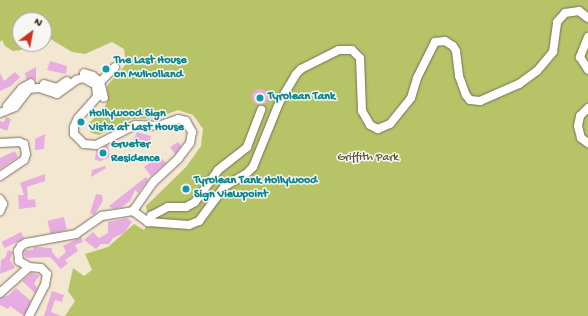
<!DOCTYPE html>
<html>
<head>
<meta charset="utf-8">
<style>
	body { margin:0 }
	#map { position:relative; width:588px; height:316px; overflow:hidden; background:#f3e7d2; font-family:"Gochi Hand",sans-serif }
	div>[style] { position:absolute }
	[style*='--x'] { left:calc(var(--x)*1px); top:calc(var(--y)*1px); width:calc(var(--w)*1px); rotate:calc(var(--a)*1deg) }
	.green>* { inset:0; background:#b6c467 }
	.building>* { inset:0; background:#e7ade1; transform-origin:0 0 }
	.round { border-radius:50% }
	.roads { filter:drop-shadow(0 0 1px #7b6c5d) drop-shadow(0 0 1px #7b6c5d) }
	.minor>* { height:8px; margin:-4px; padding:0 4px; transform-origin:4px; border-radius:4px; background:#fff }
	.dots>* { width:11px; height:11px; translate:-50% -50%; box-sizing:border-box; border:2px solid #f6f6f2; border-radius:50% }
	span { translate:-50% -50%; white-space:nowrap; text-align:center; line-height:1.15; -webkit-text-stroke:3px #f6f6f2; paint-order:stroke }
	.culture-label { font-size:12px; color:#0d838f; font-weight:700 }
	.left { translate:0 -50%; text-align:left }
	.park-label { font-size:12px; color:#605834 }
	.north { position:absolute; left:12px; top:12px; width:40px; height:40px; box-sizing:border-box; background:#f6f6f2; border:1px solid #aba49d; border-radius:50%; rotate:32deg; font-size:11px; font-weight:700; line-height:16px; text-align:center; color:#3b2a1e }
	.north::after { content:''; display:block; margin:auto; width:14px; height:18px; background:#c8321e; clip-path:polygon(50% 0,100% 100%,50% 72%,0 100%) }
</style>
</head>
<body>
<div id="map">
	<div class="green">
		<i style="clip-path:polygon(0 0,588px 0,588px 316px,65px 316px,75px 301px,68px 291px,73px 268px,84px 276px,92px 270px,85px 254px,108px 247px,134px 224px,144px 230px,153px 215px,147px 212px,146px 206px,186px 167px,201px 146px,203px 129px,193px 115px,178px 110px,157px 118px,131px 119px,99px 135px,91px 133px,89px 129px,90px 122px,103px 110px,108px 100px,107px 86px,126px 64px,124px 49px,112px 42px,85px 54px,72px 52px,44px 35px,44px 20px,20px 20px,20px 44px,27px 44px,21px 50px,13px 51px,5px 46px,2px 40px,0 42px)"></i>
	</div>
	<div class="building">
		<i style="clip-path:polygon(50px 61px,67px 66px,66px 74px,47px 70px)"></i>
		<i style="clip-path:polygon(36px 67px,36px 80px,31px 78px,26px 79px,25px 73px)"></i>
		<i style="clip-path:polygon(15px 72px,20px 77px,11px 86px,0 91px,0 73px,4px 81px)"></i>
		<i class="round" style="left:252px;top:89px;width:16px;height:16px"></i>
		<i style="clip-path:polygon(6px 117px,11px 119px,7px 131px,0 128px,0 121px,4px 122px)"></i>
		<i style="clip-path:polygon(137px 132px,151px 136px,148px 148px,145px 144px,133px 140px)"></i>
		<i style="clip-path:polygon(45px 134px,44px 149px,35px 150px,35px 139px)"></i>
		<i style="clip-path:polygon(178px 142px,181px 146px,175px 154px,170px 147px)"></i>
		<i style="clip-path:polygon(108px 145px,110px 157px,101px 161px,95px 160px,96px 150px)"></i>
		<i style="clip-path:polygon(15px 151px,18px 157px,0 169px,0 158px)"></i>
		<i style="clip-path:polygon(159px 156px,166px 163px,151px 176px,144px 167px)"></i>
		<i style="clip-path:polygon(105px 166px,106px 168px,91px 177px,92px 170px)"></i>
		<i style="clip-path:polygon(45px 174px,45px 181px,27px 187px,28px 200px,35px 199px,36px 207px,19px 209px,18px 195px,24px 195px,20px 183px)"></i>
		<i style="clip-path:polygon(146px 177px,148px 180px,138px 193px,135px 190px,130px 201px,122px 207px,114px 209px,109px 206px)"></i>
		<i style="clip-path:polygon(96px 194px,102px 195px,103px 201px,94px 215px,90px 213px)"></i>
		<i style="left:64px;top:217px;width:13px;height:17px;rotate:77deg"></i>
		<i style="clip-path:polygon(127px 218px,132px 222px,124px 233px,113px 238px,109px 244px,101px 244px,96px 249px,84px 240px,93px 232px,99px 238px,108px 233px,108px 222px)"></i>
		<i style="left:21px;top:232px;width:7px;height:22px;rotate:63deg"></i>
		<i style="clip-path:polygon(81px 237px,83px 242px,75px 245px,78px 251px,65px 260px,68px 263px,61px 269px,50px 257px,27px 258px,24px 255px,25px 250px,33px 250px,34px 247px,52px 248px,52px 252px,58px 259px,66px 252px,63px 246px)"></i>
		<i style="clip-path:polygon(8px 250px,13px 252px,10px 260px,15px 268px,0 274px,1px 260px,5px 258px)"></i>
		<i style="clip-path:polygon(31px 273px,40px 275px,34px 283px,37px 288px,35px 293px,22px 281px)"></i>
		<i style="clip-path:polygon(16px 288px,31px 301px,24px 316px,10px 306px,8px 309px,0 305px,0 298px,9px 295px)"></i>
		<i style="clip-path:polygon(52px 291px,64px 295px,62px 302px,55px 300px,51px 312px,61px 316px,44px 316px)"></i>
	</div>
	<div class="roads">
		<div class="minor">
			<i style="--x:588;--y:37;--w:22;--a:112"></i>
			<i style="--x:580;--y:57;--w:15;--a:58"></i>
			<i style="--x:84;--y:73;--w:9;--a:18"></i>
			<i style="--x:93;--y:76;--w:9;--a:41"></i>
			<i style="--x:100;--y:82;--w:16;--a:76"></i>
			<i style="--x:100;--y:82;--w:21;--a:-45"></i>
			<i style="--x:44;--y:84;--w:14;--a:17"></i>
			<i style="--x:57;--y:88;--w:12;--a:-35"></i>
			<i style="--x:7;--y:106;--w:23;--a:-50"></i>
			<i style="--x:22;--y:88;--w:10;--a:-29"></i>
			<i style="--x:588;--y:108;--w:11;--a:135"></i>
			<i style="--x:580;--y:116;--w:10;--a:101"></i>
			<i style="--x:578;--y:126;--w:12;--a:76"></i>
			<i style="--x:581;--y:138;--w:9;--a:36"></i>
			<i style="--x:0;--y:113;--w:16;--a:-22"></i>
			<i style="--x:15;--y:107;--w:23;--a:-52"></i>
			<i style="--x:29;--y:89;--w:10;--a:-6"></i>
			<i style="--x:39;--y:88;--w:19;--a:18"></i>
			<i style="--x:57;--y:94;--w:24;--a:-36"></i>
			<i style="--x:76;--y:80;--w:7;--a:-16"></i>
			<i style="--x:83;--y:78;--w:15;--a:28"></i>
			<i style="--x:96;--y:85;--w:12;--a:85"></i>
			<i style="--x:97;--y:97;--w:28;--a:132"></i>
			<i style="--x:78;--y:118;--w:10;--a:114"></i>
			<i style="--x:74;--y:127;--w:7;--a:90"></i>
			<i style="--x:74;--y:134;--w:14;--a:45"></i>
			<i style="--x:84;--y:144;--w:12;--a:5"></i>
			<i style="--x:96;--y:145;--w:44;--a:-27.1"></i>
			<i style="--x:135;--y:125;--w:23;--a:2"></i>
			<i style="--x:158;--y:126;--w:21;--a:-19"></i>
			<i style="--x:178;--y:119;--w:8;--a:14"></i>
			<i style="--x:186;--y:121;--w:13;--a:61"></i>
			<i style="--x:192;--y:132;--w:11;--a:100"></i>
			<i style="--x:190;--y:143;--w:20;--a:127"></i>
			<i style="--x:178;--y:159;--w:33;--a:137"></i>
			<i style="--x:154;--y:181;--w:37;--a:125"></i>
			<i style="--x:0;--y:143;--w:19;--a:-3"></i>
			<i style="--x:19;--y:142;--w:5;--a:22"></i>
			<i style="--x:24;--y:144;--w:10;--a:79"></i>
			<i style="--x:26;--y:154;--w:6;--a:108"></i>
			<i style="--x:24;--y:160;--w:29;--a:146"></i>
			<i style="--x:0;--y:199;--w:6;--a:59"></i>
			<i style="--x:3;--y:204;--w:8;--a:113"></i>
			<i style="--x:133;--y:211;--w:19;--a:36"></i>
			<i style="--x:148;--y:222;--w:41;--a:4.2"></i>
			<i style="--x:189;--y:225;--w:11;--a:-22"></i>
			<i style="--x:199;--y:221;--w:44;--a:-53.4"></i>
			<i style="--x:225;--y:186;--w:24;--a:-30"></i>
			<i style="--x:246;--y:174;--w:10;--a:-45"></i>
			<i style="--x:253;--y:167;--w:71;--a:-67.8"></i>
			<i style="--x:280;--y:101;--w:31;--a:-59"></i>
			<i style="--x:296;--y:74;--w:7;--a:-45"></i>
			<i style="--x:301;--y:69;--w:42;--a:-26.6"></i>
			<i style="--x:339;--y:50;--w:13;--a:0"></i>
			<i style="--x:352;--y:50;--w:11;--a:45"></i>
			<i style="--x:360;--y:58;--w:53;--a:87.8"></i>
			<i style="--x:362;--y:111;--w:16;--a:60"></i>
			<i style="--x:370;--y:125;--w:9;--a:27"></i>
			<i style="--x:378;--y:129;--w:13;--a:-23"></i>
			<i style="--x:390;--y:124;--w:33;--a:-51"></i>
			<i style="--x:411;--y:98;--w:21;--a:-73"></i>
			<i style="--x:417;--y:78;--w:40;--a:-63.4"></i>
			<i style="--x:435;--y:42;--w:10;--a:-6"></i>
			<i style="--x:445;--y:41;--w:9;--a:32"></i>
			<i style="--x:453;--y:46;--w:6;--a:59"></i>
			<i style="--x:456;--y:51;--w:25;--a:83"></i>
			<i style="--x:459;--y:76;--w:20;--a:70"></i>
			<i style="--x:466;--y:95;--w:6;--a:51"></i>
			<i style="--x:470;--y:100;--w:10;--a:6"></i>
			<i style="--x:480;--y:101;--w:43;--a:-23.6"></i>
			<i style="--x:519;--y:84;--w:22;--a:-36"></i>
			<i style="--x:537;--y:71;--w:25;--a:-50"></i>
			<i style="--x:553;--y:52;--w:30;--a:-82"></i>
			<i style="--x:557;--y:22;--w:12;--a:-48"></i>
			<i style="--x:565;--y:13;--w:14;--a:-8"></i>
			<i style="--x:579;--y:11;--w:11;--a:38"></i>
			<i style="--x:148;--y:222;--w:7;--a:-63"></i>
			<i style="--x:151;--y:216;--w:19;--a:-28"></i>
			<i style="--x:168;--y:207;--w:18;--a:0"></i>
			<i style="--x:186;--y:207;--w:10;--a:-29"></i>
			<i style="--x:195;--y:202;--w:39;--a:-54"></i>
			<i style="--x:218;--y:170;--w:37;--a:-38"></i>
			<i style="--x:247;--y:147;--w:40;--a:-69"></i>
			<i style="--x:0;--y:293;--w:39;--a:-42"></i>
			<i style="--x:29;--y:316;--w:35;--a:-63"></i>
			<i style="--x:45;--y:285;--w:11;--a:-80"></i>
			<i style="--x:47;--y:274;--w:8;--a:-135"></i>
			<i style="--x:41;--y:268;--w:12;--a:-175"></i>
			<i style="--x:29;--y:267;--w:12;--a:-149"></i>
			<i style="--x:19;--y:261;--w:10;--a:-96"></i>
			<i style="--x:18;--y:251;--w:6;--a:-59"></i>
			<i style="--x:21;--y:246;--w:6;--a:-31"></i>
			<i style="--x:26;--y:243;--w:51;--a:-10.2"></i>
			<i style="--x:76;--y:234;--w:32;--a:-35"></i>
			<i style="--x:102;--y:216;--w:31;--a:-9"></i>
		</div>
	</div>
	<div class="dots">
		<i style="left:106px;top:69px;background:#0f9aa8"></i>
		<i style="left:260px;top:98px;background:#0f9aa8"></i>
		<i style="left:81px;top:122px;background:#0f9aa8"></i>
		<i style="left:103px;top:153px;background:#0f9aa8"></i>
		<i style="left:186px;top:189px;background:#0f9aa8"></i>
	</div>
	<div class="culture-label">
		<span class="left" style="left:114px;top:69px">The Last House<br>on Mulholland</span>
		<span class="left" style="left:268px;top:98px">Tyrolean Tank</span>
		<span class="left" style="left:89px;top:122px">Hollywood Sign<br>Vista at Last House</span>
		<span class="left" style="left:111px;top:153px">Grueter<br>Residence</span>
		<span class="left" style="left:194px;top:189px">Tyrolean Tank Hollywood<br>Sign Viewpoint</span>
	</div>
	<div class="park-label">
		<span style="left:368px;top:159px">Griffith Park</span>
	</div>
	<div class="north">N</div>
</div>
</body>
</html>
